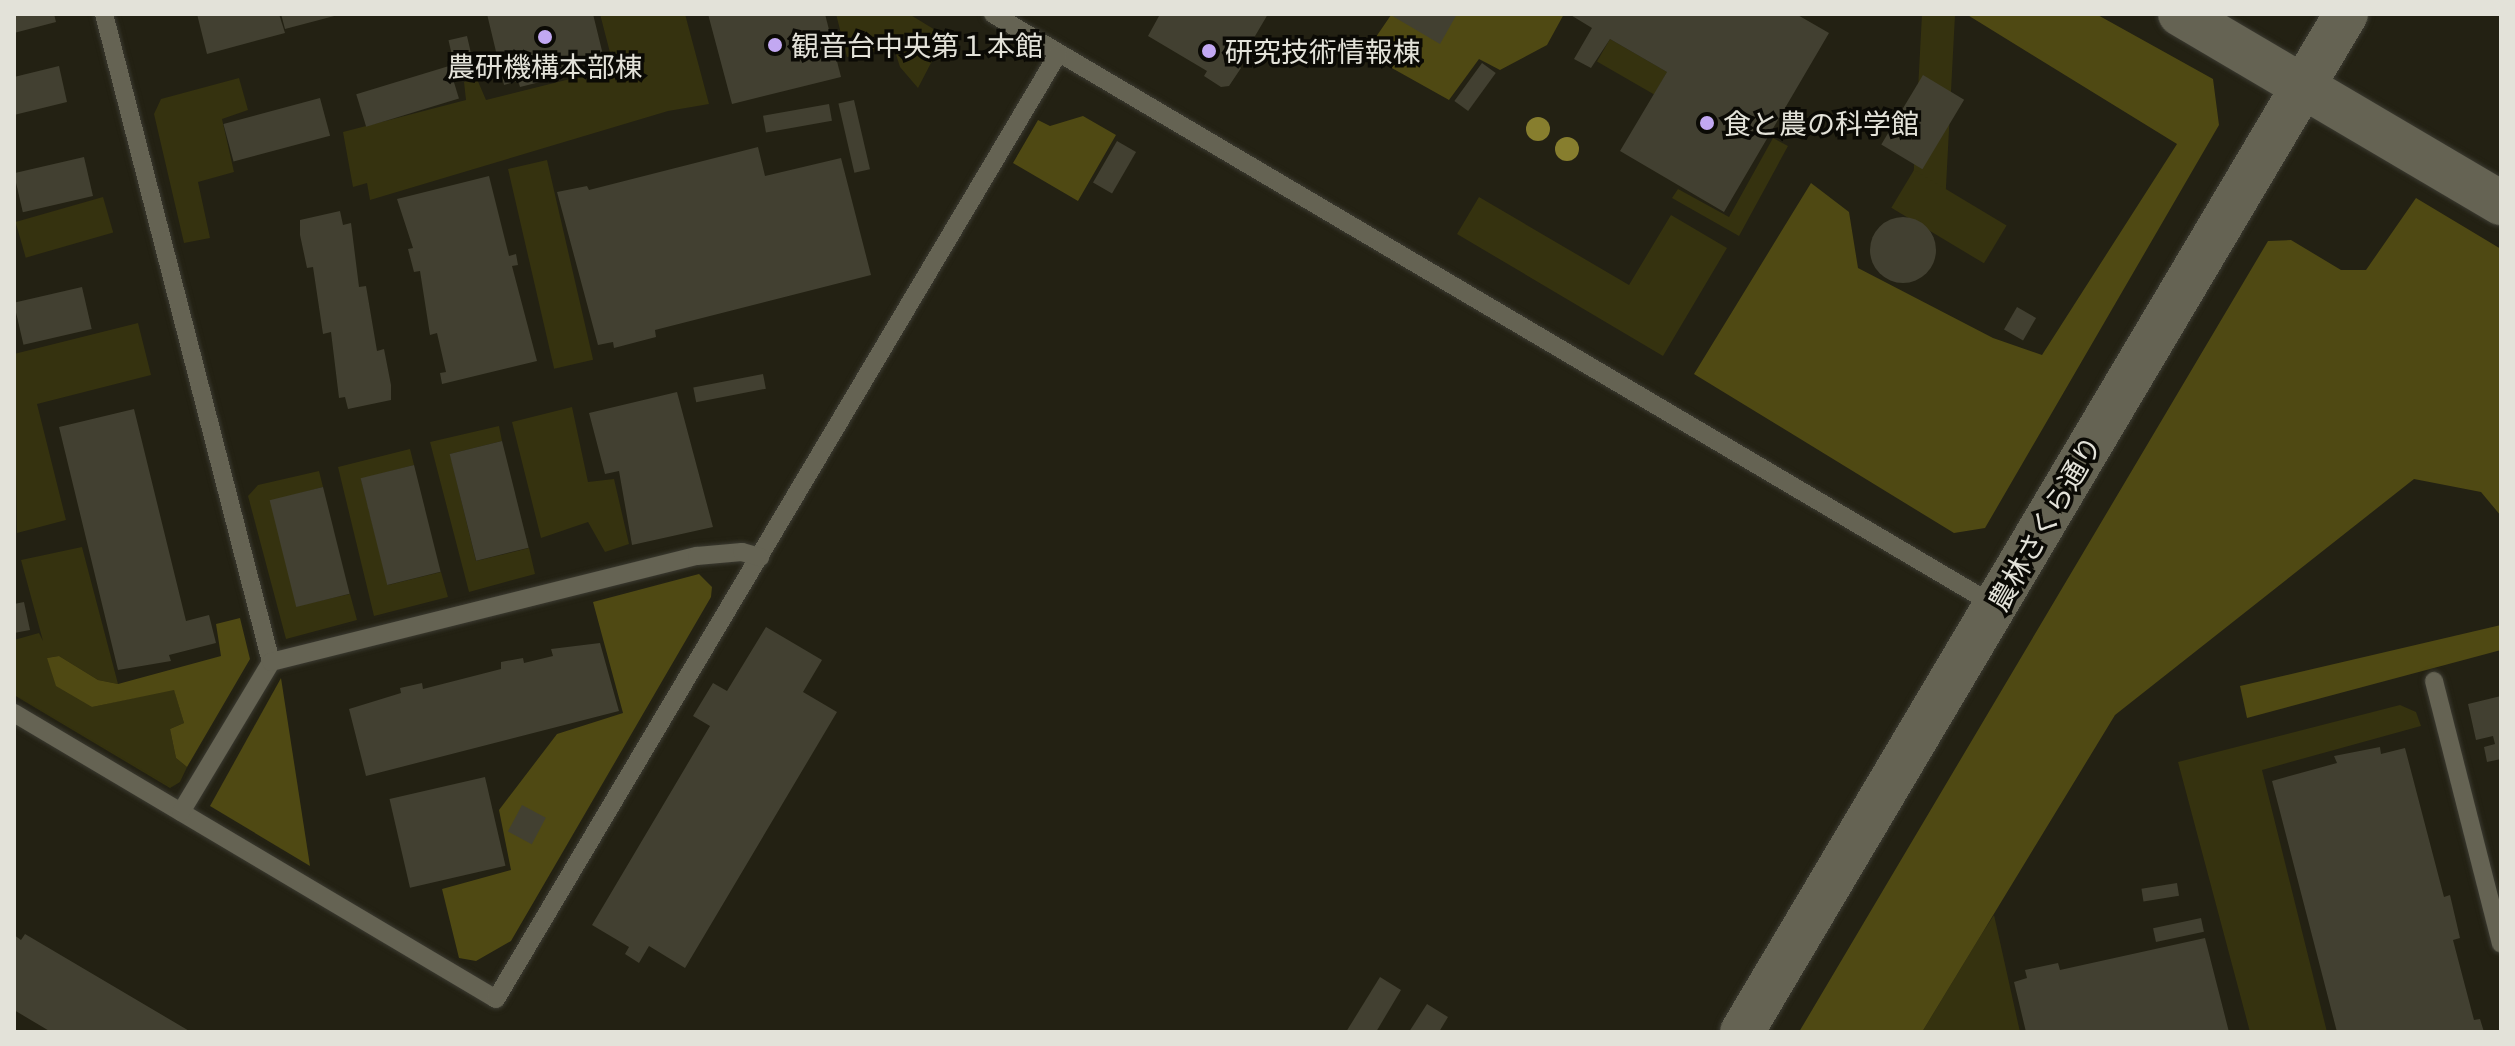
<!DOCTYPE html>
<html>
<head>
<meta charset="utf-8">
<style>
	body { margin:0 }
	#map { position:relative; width:2515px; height:1046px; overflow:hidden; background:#232113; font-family:"Open Sans","Noto Sans JP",sans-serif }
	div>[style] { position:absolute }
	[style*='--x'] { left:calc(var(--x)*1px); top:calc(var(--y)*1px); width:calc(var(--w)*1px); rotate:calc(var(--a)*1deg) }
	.green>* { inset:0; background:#35320f; transform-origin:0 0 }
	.forest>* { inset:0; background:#4f4913 }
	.building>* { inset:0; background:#424031; transform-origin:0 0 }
	.round { border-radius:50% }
	.roads { filter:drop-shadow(0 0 2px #3b3a31) drop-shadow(0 0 2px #3b3a31) }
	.service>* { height:18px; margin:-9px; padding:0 9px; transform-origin:9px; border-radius:9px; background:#656353 }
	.tertiary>* { height:44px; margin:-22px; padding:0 22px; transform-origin:22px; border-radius:22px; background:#656353 }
	.trees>* { width:24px; height:24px; margin:-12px; border-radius:50%; background:#877e2e }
	.dots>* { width:22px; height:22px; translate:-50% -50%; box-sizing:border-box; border:4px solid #0b0a05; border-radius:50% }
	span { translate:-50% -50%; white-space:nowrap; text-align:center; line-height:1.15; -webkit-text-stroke:7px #0b0a05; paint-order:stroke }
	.poi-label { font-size:28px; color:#e3e2d9 }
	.left { translate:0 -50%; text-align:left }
	.street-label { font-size:28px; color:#e3e2d9 }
	.frame { position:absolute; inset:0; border:16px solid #e3e2d9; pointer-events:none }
</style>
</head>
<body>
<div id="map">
	<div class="green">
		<i style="clip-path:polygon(600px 14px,685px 14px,709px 104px,668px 111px,370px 200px,367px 183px,353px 187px,343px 132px,466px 100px,464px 82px,477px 79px,486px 100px,614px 68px)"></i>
		<i style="clip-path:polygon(836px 14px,909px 14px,945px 36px,918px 88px,900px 67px,894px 48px,847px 57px)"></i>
		<i style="left:1922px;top:14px;width:33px;height:181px;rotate:3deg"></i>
		<i style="left:1610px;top:39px;width:66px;height:26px;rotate:30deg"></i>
		<i style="clip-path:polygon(239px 78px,248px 110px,222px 119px,234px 172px,198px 182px,210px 238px,184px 243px,154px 114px,161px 99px)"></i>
		<i style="clip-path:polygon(1773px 138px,1788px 146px,1739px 236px,1672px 198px,1678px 189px,1729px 217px)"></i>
		<i style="left:547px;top:160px;width:205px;height:40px;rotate:77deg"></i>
		<i style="left:1914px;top:170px;width:108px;height:44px;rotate:31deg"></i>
		<i style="left:103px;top:197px;width:37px;height:91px;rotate:74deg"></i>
		<i style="clip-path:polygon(1479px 197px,1629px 285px,1671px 215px,1727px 248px,1663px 356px,1457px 234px)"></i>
		<i style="clip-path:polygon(138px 323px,151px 375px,37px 404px,66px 520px,17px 533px,14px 354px)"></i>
		<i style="clip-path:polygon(572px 407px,588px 482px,614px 479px,629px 544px,605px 552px,588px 522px,541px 538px,512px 422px)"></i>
		<i style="clip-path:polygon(499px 426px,502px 441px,450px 454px,476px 561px,529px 548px,535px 574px,469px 592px,430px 442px)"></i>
		<i style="clip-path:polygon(410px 449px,414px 465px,361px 479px,388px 585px,441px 572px,448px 597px,374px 616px,338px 467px)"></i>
		<i style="clip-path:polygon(319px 471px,323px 487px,271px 501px,297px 606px,350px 594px,357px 620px,286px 639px,248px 496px,258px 485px)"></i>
		<i style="clip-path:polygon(82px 547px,118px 684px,98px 680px,59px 656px,47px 658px,92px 707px,174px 689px,184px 723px,170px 729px,176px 758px,187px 767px,180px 782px,170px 788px,14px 695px,14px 640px,39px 633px,43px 641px,21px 560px)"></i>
		<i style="clip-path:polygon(2400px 705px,2416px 712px,2421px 726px,2262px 770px,2327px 1032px,2250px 1032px,2178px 762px)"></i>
		<i style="clip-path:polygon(1994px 915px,2020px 1032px,1922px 1032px,1981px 935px)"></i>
	</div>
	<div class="forest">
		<i style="clip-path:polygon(1564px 14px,1547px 45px,1500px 70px,1479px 59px,1449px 100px,1365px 53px,1391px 15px)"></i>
		<i style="clip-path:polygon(1966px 14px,2096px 14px,2213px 79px,2219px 125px,1985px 528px,1954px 533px,1694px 374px,1811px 183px,1849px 212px,1858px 268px,1993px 338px,2042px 355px,2177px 144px)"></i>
		<i style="clip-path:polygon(1083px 116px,1116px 135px,1078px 201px,1013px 163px,1038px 120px,1050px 126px)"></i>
		<i style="clip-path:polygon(2416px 198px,2501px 249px,2501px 516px,2481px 492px,2414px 479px,2115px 715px,1922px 1032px,1799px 1032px,2268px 241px,2291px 240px,2341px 270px,2366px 270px)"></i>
		<i style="clip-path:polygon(699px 574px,712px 587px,711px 597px,511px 941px,476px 961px,459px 958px,442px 889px,511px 870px,499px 810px,557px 734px,623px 713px,593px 602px)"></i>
		<i style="clip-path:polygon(240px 618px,250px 659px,187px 767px,176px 758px,170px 729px,184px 723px,174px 690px,92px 707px,56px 686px,47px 658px,59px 656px,98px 680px,118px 684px,221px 656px,216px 624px)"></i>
		<i style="clip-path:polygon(2501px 625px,2501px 650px,2247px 718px,2240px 686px)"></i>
		<i style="clip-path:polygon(281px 678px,310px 866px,210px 806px)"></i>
	</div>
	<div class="building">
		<i style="clip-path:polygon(14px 14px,54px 14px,56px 22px,14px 33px)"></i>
		<i style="clip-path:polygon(197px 14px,279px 14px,285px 33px,207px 54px)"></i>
		<i style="clip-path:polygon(281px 14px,338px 14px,338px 15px,285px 29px)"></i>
		<i style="clip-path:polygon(487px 14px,593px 14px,604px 59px,566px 68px,568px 75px,520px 87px,518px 81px,504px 85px)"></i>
		<i style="clip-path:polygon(708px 14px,825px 14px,841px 77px,732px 104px)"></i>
		<i style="clip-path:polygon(1155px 14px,1268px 14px,1238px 65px,1241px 68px,1229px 86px,1221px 87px,1204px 76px,1207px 71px,1148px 36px,1159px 16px)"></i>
		<i style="clip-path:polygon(1389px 14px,1457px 14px,1440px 44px)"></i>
		<i style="clip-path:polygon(1569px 14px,1796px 14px,1829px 33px,1724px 212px,1620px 151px,1667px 72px,1610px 39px,1591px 68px,1574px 59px,1592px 28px)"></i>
		<i style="left:467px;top:36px;width:36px;height:19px;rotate:77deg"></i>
		<i style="left:1482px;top:63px;width:17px;height:47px;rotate:36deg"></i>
		<i style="clip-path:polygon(59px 66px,67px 102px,14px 115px,14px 77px)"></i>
		<i style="left:449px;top:66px;width:34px;height:97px;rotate:73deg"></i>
		<i style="left:1923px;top:75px;width:48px;height:81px;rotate:31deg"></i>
		<i style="left:320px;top:98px;width:39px;height:100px;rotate:75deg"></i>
		<i style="left:854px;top:100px;width:71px;height:16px;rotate:77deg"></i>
		<i style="left:829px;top:104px;width:17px;height:67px;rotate:80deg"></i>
		<i style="left:1117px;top:141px;width:22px;height:48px;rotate:30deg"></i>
		<i style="clip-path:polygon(758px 147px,765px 176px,841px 158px,871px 275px,655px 330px,656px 337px,614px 348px,613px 342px,598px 345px,557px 192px,587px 186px,589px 190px)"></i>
		<i style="left:84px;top:157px;width:40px;height:72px;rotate:77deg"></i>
		<i style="clip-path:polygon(489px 176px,509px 256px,516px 254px,518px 265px,512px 266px,537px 361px,442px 384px,440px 373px,446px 372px,437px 333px,430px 335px,420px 271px,414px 272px,408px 249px,413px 248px,397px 199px)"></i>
		<i style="clip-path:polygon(340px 211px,343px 225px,351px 223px,359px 287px,366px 286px,377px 351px,384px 349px,391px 385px,391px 400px,348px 409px,345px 397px,339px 398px,331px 332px,323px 334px,313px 267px,307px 268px,300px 235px,300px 220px)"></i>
		<i class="round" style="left:1870px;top:217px;width:66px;height:66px"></i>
		<i style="left:82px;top:287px;width:43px;height:70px;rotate:77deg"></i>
		<i style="left:2017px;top:307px;width:22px;height:26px;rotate:30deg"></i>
		<i style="left:763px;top:374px;width:15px;height:71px;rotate:79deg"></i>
		<i style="clip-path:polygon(677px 392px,713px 527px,632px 545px,619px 471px,605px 474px,589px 413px)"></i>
		<i style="clip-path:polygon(134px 409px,186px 621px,209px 615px,216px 643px,169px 655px,171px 661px,118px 670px,59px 427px)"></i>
		<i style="left:502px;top:441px;width:110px;height:54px;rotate:76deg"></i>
		<i style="left:414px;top:465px;width:110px;height:55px;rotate:76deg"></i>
		<i style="left:323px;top:487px;width:110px;height:55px;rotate:76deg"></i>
		<i style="clip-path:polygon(24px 602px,30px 630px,14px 633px,14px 604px)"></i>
		<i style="clip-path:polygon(766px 627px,822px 660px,803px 692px,837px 712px,685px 968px,649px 946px,639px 963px,625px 954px,629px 947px,592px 925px,710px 726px,693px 716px,713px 683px,727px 691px)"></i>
		<i style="clip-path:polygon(600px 643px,619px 711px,366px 776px,349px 709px,401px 693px,400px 688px,422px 683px,423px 689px,501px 669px,501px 662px,523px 658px,524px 663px,553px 656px,551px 649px)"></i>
		<i style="clip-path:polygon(2501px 696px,2501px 759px,2487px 762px,2484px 747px,2495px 744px,2493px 736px,2476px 740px,2468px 704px)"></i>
		<i style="clip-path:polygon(2380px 747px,2381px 754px,2405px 748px,2444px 897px,2450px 895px,2460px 938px,2453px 940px,2474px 1020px,2480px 1019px,2484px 1032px,2337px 1032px,2272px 781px,2337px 763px,2334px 756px)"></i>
		<i style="left:485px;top:777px;width:91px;height:98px;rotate:77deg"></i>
		<i style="left:522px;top:805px;width:27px;height:30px;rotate:28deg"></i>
		<i style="left:2177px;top:883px;width:13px;height:36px;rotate:81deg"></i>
		<i style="left:2201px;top:918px;width:14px;height:49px;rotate:78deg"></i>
		<i style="clip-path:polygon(25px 934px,191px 1032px,51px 1032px,14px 1010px,14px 935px,21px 940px)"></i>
		<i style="clip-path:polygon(2205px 938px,2229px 1032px,2026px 1032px,2014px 982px,2027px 978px,2025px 970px,2058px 963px,2060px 970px)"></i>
		<i style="clip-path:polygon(1380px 977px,1401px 990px,1376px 1032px,1346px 1032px)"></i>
		<i style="clip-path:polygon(1427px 1004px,1448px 1017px,1439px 1032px,1409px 1032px)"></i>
	</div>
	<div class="roads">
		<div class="service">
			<i style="--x:104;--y:14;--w:669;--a:75.55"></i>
			<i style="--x:993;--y:14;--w:1165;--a:30.55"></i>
			<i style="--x:2434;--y:681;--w:271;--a:75.7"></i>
			<i style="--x:14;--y:713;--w:560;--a:30.68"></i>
			<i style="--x:496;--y:999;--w:1099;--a:-59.26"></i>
			<i style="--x:181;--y:812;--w:175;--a:-59"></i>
			<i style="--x:271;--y:662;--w:439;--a:-14"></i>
			<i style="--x:697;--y:556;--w:45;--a:-5.1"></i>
			<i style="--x:742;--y:552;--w:19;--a:16"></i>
		</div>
		<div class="tertiary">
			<i style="--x:2180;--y:14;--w:373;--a:30.5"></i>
			<i style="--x:1742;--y:1032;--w:1184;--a:-59.32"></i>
		</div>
	</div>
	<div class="trees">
		<i style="left:1538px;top:129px"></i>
		<i style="left:1567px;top:149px"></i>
	</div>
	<div class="dots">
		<i style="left:545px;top:37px;background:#c2a8f2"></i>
		<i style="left:775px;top:45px;background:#c2a8f2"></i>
		<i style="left:1209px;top:51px;background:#c2a8f2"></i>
		<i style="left:1707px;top:123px;background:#c2a8f2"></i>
	</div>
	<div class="poi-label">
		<span class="left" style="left:791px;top:45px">観音台中央第１本館</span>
		<span class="left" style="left:1225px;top:51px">研究技術情報棟</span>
		<span style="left:545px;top:66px">農研機構本部棟</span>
		<span class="left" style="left:1723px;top:123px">食と農の科学館</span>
	</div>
	<div class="street-label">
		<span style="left:2044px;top:523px;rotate:-60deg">農林さくら通り</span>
	</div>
	<div class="frame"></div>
</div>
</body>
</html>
